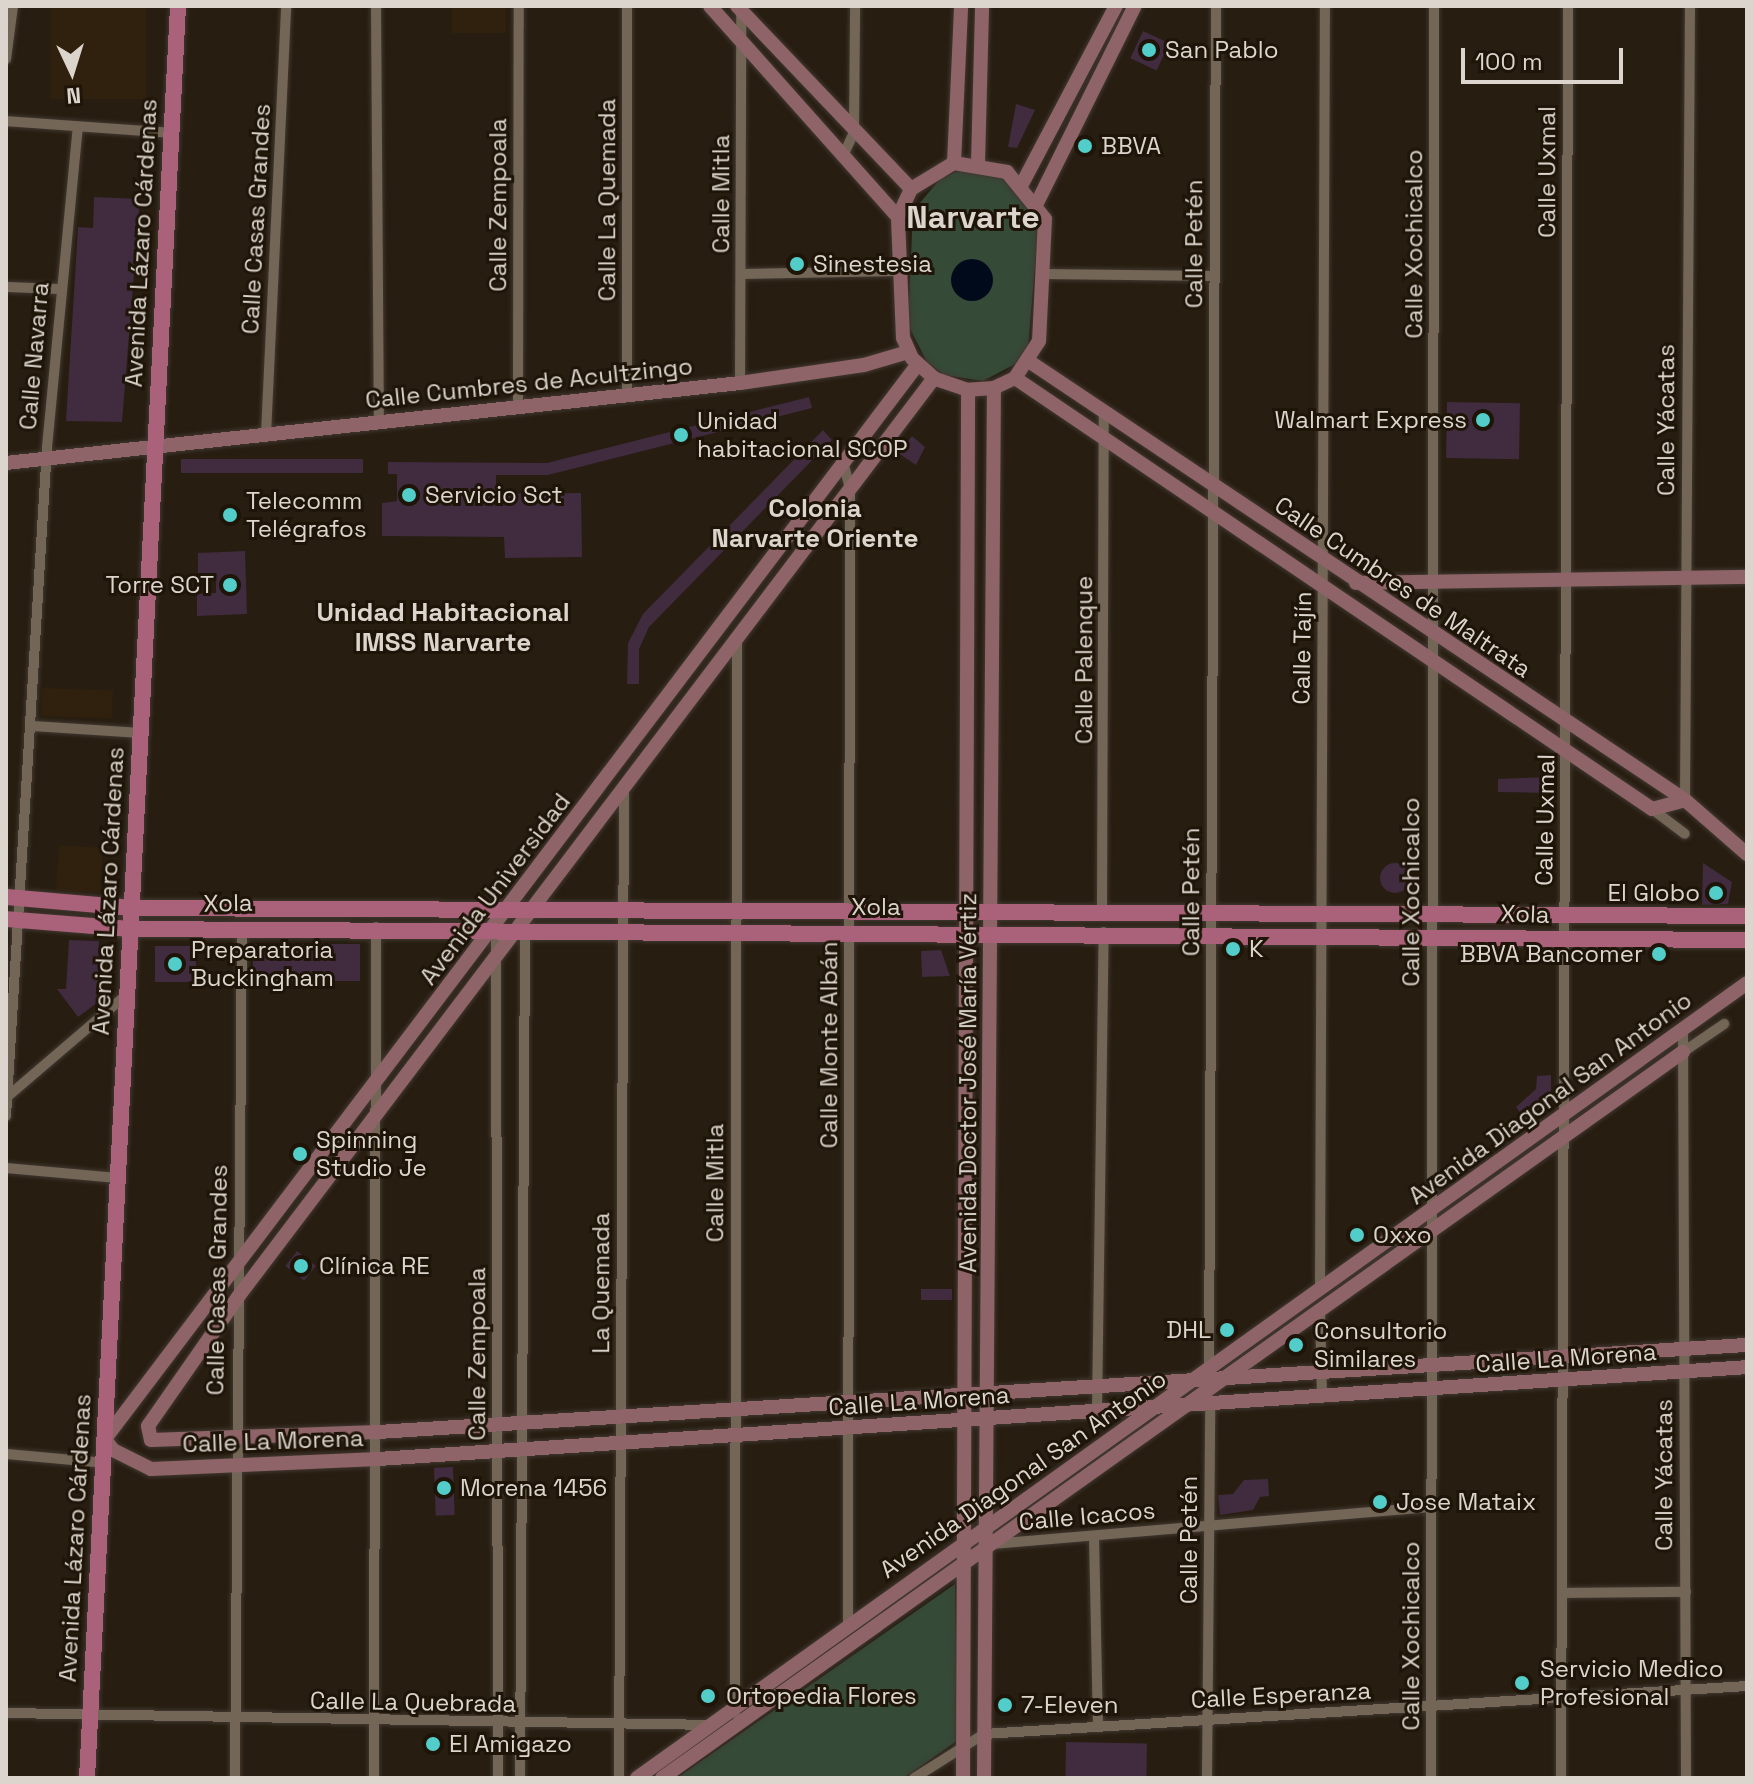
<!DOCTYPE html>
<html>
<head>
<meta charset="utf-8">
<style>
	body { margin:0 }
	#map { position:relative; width:1753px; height:1784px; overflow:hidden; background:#271d10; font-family:"Space Grotesk",sans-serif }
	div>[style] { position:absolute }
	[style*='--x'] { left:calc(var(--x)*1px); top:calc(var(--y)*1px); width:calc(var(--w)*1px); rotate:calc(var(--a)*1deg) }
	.built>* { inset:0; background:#30210e; transform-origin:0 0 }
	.green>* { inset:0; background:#364a38 }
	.water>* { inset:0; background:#000a1b }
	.round { border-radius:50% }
	.building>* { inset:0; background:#402b3f; transform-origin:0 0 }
	.roads { filter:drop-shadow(0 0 2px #413831) drop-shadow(0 0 2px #413831) }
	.street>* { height:10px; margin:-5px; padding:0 5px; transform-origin:5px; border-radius:5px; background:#736657 }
	.secondary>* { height:14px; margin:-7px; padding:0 7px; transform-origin:7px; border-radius:7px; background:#8f6469 }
	.primary>* { height:16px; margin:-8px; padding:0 8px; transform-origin:8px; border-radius:8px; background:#aa627b }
	.dots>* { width:22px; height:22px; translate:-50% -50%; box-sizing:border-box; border:4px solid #1e1407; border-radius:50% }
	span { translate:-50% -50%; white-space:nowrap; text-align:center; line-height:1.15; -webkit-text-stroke:6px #1e1407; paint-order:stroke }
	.poi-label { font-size:24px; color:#dcd5cd }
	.left { translate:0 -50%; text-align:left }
	.right { translate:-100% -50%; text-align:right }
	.street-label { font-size:24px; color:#dcd5cd }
	.neighbourhood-label { font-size:26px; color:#dcd5cd; font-weight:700 }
	.district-label { font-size:32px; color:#dcd5cd; font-weight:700 }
	.frame { position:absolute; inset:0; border:8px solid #dcd5cd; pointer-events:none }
	.north { position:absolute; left:32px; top:32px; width:80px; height:80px; -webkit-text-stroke:6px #1e1407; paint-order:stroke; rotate:176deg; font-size:22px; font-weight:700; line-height:32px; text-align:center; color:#dcd5cd }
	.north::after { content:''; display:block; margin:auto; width:28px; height:36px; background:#dcd5cd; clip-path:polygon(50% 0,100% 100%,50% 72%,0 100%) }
	.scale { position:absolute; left:1461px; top:48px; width:162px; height:36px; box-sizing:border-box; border:4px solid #dcd5cd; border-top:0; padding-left:10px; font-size:24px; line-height:28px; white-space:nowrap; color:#dcd5cd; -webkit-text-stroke:6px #1e1407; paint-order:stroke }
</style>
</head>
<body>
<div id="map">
	<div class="built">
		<i style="left:51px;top:6px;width:95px;height:93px"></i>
		<i style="left:452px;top:6px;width:54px;height:27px"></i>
		<i style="left:42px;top:688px;width:71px;height:28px;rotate:2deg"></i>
		<i style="left:59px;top:845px;width:44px;height:45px;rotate:4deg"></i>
	</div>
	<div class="green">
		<i style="clip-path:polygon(960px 170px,1001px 174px,1039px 220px,1028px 347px,1017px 363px,983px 381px,944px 375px,927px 362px,908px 325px,913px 211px,940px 179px)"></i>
		<i style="clip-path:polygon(955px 1584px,958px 1740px,904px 1778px,677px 1778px)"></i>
	</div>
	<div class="water">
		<i class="round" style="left:951px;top:259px;width:42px;height:42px"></i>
	</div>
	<div class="building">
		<i style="left:1143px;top:31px;width:29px;height:30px;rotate:25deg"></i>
		<i style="clip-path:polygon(1016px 104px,1035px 110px,1017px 148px,1008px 147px)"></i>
		<i style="clip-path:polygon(94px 197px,140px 199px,122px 422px,66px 421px,78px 227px,93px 228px)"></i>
		<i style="clip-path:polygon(809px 397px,812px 408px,548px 475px,496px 475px,496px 494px,581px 493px,582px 557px,505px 558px,504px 537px,382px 536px,382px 503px,397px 501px,397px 474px,388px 474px,388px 462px,547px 463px)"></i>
		<i style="left:1447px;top:402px;width:73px;height:56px;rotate:1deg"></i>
		<i style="clip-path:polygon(823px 430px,832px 440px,649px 627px,639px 649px,639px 684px,627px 684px,628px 643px,643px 614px)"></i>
		<i style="clip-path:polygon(912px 436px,925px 447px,916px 465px,898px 453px)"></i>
		<i style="left:181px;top:459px;width:182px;height:14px"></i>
		<i style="clip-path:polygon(245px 551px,247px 614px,197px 616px,197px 594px,216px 593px,216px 577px,198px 577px,198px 553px)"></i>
		<i style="clip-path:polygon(1547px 777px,1547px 793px,1498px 792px,1498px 779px)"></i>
		<i style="clip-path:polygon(1703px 863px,1732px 882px,1728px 904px,1702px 905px)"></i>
		<i class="round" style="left:1380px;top:863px;width:30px;height:30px"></i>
		<i style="clip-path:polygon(69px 940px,99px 941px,97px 1003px,78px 1017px,57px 989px,66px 989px)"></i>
		<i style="left:253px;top:944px;width:107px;height:37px"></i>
		<i style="left:196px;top:946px;width:36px;height:41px;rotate:90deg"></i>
		<i style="clip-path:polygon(941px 950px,950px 976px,922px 977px,921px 951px)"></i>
		<i style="clip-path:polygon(1551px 1075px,1551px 1098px,1525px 1120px,1516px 1107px,1536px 1089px,1537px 1076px)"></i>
		<i style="left:297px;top:1251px;width:24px;height:19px;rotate:38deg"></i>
		<i style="left:921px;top:1289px;width:31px;height:11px"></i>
		<i style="left:453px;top:1467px;width:48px;height:19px;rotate:88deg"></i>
		<i style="clip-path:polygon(1268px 1479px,1269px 1496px,1260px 1497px,1253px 1510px,1220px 1515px,1218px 1495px,1233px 1494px,1244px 1480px)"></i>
		<i style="left:1066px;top:1742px;width:81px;height:36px;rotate:1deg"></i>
	</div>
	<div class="roads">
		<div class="street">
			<i style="--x:376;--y:6;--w:414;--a:89.6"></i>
			<i style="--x:627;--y:6;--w:388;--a:90"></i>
			<i style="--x:6;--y:59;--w:53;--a:-82.5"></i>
			<i style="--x:6;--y:121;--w:166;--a:4.1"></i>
			<i style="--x:843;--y:156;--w:26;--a:-65"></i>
			<i style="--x:854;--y:132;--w:126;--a:-89.5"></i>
			<i style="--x:741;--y:274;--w:158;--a:-1.1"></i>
			<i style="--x:1043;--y:274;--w:170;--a:0.7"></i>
			<i style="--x:6;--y:287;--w:54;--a:2.1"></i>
			<i style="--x:740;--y:383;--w:375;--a:-89.8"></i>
			<i style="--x:518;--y:404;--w:398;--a:-89.9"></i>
			<i style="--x:266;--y:434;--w:428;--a:-87.3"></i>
			<i style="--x:844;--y:465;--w:25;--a:76"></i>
			<i style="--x:850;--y:489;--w:1137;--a:90.1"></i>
			<i style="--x:34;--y:726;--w:106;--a:3.8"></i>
			<i style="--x:1685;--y:800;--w:794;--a:-89.64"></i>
			<i style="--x:1652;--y:809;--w:41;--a:37.1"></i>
			<i style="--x:1102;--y:909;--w:498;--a:-89.8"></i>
			<i style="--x:496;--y:930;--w:848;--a:89.86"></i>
			<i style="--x:1683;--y:1029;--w:749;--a:89.77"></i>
			<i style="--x:1683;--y:1052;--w:50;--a:-34.3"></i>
			<i style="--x:7;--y:1097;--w:158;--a:-40.6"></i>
			<i style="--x:6;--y:1116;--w:670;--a:-86.49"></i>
			<i style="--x:47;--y:447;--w:321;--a:-84.5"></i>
			<i style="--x:6;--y:1168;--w:112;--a:5.1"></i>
			<i style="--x:1320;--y:1290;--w:1284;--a:-89.78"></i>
			<i style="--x:1320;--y:1309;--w:85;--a:88.7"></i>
			<i style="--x:1209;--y:1372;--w:1366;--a:-89.71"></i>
			<i style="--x:1097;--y:1410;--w:478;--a:-89.2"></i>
			<i style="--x:6;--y:1454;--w:98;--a:5.2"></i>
			<i style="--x:1094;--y:1536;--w:190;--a:88.8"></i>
			<i style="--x:991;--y:1544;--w:442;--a:-4.8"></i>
			<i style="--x:1562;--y:1593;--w:124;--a:-0.5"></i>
			<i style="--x:6;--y:1713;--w:706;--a:0.97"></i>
			<i style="--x:735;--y:1713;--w:1073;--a:-89.89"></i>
			<i style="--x:235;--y:1778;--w:851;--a:-89.53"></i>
			<i style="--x:374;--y:1778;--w:851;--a:-89.87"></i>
			<i style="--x:520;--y:1778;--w:847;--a:-89.66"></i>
			<i style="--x:619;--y:1778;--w:990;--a:-89.71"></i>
			<i style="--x:914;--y:1778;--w:83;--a:-32.2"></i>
			<i style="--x:984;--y:1734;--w:765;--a:-3.6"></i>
			<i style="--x:1207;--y:1778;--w:378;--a:-89.5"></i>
			<i style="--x:1431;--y:1778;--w:1772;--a:-89.9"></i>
			<i style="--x:1561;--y:1778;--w:1772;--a:-89.77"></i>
		</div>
		<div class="secondary">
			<i style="--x:710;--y:6;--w:283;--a:48.3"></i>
			<i style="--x:737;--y:6;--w:253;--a:46.4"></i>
			<i style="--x:954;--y:163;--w:54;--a:9.6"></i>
			<i style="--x:1007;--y:172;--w:60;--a:51"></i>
			<i style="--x:1045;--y:219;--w:122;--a:92.8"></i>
			<i style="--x:1039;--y:341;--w:44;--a:123"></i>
			<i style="--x:1015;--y:378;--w:23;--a:155"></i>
			<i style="--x:994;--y:388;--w:26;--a:176"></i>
			<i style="--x:968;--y:390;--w:36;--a:-161"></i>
			<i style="--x:934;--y:378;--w:30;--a:-138"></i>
			<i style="--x:912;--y:358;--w:22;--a:-114"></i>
			<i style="--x:903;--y:338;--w:121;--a:-92.4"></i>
			<i style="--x:898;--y:217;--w:31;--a:-65"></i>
			<i style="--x:911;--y:189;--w:50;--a:-31.2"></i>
			<i style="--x:954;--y:163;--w:157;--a:-87.4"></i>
			<i style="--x:978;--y:163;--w:157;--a:-88.5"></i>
			<i style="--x:1022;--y:184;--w:201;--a:-62.2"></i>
			<i style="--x:1037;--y:203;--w:220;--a:-63.6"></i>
			<i style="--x:1030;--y:362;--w:788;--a:33.77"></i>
			<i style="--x:1685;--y:800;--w:82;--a:41.1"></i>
			<i style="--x:918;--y:364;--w:1348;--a:127.1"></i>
			<i style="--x:105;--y:1439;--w:14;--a:54"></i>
			<i style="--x:113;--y:1450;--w:42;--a:26.6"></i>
			<i style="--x:151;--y:1469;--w:227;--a:-2.5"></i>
			<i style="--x:378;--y:1459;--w:1372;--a:-3.84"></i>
			<i style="--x:934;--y:378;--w:1153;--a:127.14"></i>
			<i style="--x:238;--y:1297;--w:157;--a:124.9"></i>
			<i style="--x:148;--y:1426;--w:14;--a:78"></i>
			<i style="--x:151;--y:1440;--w:227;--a:-2"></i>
			<i style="--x:378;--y:1432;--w:1372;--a:-3.64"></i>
			<i style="--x:1015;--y:378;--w:769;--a:34.08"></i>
			<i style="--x:1652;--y:809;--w:34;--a:-15"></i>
			<i style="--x:6;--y:463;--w:738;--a:-6.22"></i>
			<i style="--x:740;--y:383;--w:125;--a:-8.3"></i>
			<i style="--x:864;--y:365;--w:46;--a:-16.5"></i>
			<i style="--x:1356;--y:583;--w:391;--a:-0.9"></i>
			<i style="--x:637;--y:1778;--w:1365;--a:-35.61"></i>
			<i style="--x:662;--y:1778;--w:1253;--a:-35.42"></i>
			<i style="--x:963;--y:1778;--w:1388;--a:-89.79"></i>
			<i style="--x:984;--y:1778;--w:1390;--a:-89.59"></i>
		</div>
		<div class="primary">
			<i style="--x:6;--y:897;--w:125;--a:5"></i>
			<i style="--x:131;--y:908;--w:1616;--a:0.28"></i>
			<i style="--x:6;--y:919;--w:123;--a:4.6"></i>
			<i style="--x:129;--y:929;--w:1618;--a:0.39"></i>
			<i style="--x:87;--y:1778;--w:1774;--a:-87.06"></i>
		</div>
	</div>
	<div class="dots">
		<i style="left:1149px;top:50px;background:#53cdc9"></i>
		<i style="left:1085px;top:146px;background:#53cdc9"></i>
		<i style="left:797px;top:264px;background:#53cdc9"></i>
		<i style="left:1483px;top:420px;background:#53cdc9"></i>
		<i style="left:681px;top:435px;background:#53cdc9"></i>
		<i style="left:409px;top:495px;background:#53cdc9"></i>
		<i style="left:230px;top:515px;background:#53cdc9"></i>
		<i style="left:230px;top:585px;background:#53cdc9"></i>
		<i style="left:1716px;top:893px;background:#53cdc9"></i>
		<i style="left:1233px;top:949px;background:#53cdc9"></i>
		<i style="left:1659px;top:954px;background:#53cdc9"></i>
		<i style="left:175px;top:964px;background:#53cdc9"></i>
		<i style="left:300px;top:1154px;background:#53cdc9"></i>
		<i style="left:1357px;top:1235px;background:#53cdc9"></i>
		<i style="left:301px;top:1266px;background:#53cdc9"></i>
		<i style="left:1227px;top:1330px;background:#53cdc9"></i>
		<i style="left:1296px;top:1345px;background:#53cdc9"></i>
		<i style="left:444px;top:1488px;background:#53cdc9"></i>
		<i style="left:1380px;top:1502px;background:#53cdc9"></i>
		<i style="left:1522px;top:1683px;background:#53cdc9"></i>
		<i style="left:708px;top:1696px;background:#53cdc9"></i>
		<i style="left:1005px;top:1705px;background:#53cdc9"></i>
		<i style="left:433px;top:1744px;background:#53cdc9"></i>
	</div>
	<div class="poi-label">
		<span class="left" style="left:1165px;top:50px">San Pablo</span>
		<span class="left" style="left:1101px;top:146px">BBVA</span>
		<span class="left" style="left:813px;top:264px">Sinestesia</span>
		<span class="right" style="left:1467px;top:420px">Walmart Express</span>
		<span class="left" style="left:697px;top:435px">Unidad<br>habitacional SCOP</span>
		<span class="left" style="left:425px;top:495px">Servicio Sct</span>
		<span class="left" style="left:246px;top:515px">Telecomm<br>Telégrafos</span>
		<span class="right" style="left:214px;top:585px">Torre SCT</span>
		<span class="right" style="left:1700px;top:893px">El Globo</span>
		<span class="left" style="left:1249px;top:949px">K</span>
		<span class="left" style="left:191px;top:964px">Preparatoria<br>Buckingham</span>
		<span class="right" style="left:1643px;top:954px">BBVA Bancomer</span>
		<span class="left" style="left:316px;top:1154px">Spinning<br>Studio Je</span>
		<span class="left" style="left:1373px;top:1235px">Oxxo</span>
		<span class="left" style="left:319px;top:1266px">Clínica RE</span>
		<span class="right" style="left:1211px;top:1330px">DHL</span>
		<span class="left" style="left:1314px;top:1345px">Consultorio<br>Similares</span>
		<span class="left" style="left:460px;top:1488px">Morena 1456</span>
		<span class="left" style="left:1396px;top:1502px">Jose Mataix</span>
		<span class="left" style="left:1540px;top:1683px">Servicio Medico<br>Profesional</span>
		<span class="left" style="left:726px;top:1696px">Ortopedia Flores</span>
		<span class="left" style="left:1021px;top:1705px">7-Eleven</span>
		<span class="left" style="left:449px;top:1744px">El Amigazo</span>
	</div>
	<div class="street-label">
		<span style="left:1547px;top:172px;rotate:-90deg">Calle Uxmal</span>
		<span style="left:721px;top:194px;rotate:-90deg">Calle Mitla</span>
		<span style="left:607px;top:200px;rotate:-90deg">Calle La Quemada</span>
		<span style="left:498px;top:205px;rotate:-90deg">Calle Zempoala</span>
		<span style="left:256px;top:219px;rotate:-87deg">Calle Casas Grandes</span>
		<span style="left:141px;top:243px;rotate:-87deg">Avenida Lázaro Cárdenas</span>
		<span style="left:1194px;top:244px;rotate:-90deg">Calle Petén</span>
		<span style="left:1414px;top:244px;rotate:-90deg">Calle Xochicalco</span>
		<span style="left:34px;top:356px;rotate:-85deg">Calle Navarra</span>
		<span style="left:529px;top:383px;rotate:-6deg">Calle Cumbres de Acultzingo</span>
		<span style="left:1666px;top:420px;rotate:-90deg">Calle Yácatas</span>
		<span style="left:1403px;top:587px;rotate:34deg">Calle Cumbres de Maltrata</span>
		<span style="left:1302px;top:648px;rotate:-89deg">Calle Tajín</span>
		<span style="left:1084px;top:660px;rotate:-90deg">Calle Palenque</span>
		<span style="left:1545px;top:820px;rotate:-89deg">Calle Uxmal</span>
		<span style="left:495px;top:889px;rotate:-53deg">Avenida Universidad</span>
		<span style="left:108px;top:891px;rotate:-87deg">Avenida Lázaro Cárdenas</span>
		<span style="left:1191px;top:892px;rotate:-90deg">Calle Petén</span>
		<span style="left:1411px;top:892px;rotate:-90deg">Calle Xochicalco</span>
		<span style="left:228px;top:903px;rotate:-1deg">Xola</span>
		<span style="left:876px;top:907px">Xola</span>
		<span style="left:1525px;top:914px;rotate:2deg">Xola</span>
		<span style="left:829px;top:1045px;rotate:-90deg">Calle Monte Albán</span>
		<span style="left:968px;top:1083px;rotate:-90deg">Avenida Doctor José María Vértiz</span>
		<span style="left:1550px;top:1098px;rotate:-36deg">Avenida Diagonal San Antonio</span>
		<span style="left:715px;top:1183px;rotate:-90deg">Calle Mitla</span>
		<span style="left:217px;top:1280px;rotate:-89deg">Calle Casas Grandes</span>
		<span style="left:601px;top:1283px;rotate:-90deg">La Quemada</span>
		<span style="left:477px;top:1354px;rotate:-90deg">Calle Zempoala</span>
		<span style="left:1566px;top:1358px;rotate:-4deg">Calle La Morena</span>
		<span style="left:919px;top:1401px;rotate:-4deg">Calle La Morena</span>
		<span style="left:273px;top:1441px;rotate:-2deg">Calle La Morena</span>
		<span style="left:1023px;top:1474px;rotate:-35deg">Avenida Diagonal San Antonio</span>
		<span style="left:1664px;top:1475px;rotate:-90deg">Calle Yácatas</span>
		<span style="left:1087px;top:1516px;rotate:-5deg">Calle Icacos</span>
		<span style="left:75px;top:1538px;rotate:-87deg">Avenida Lázaro Cárdenas</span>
		<span style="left:1189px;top:1540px;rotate:-90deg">Calle Petén</span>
		<span style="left:1411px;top:1636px;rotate:-90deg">Calle Xochicalco</span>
		<span style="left:1281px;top:1695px;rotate:-3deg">Calle Esperanza</span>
		<span style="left:413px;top:1702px;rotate:1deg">Calle La Quebrada</span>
	</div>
	<div class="neighbourhood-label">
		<span style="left:815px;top:524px">Colonia<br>Narvarte Oriente</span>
		<span style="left:443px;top:628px">Unidad Habitacional<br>IMSS Narvarte</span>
	</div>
	<div class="district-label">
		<span style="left:973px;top:217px">Narvarte</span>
	</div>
	<div class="frame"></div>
	<div class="north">N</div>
	<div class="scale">100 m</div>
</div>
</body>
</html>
